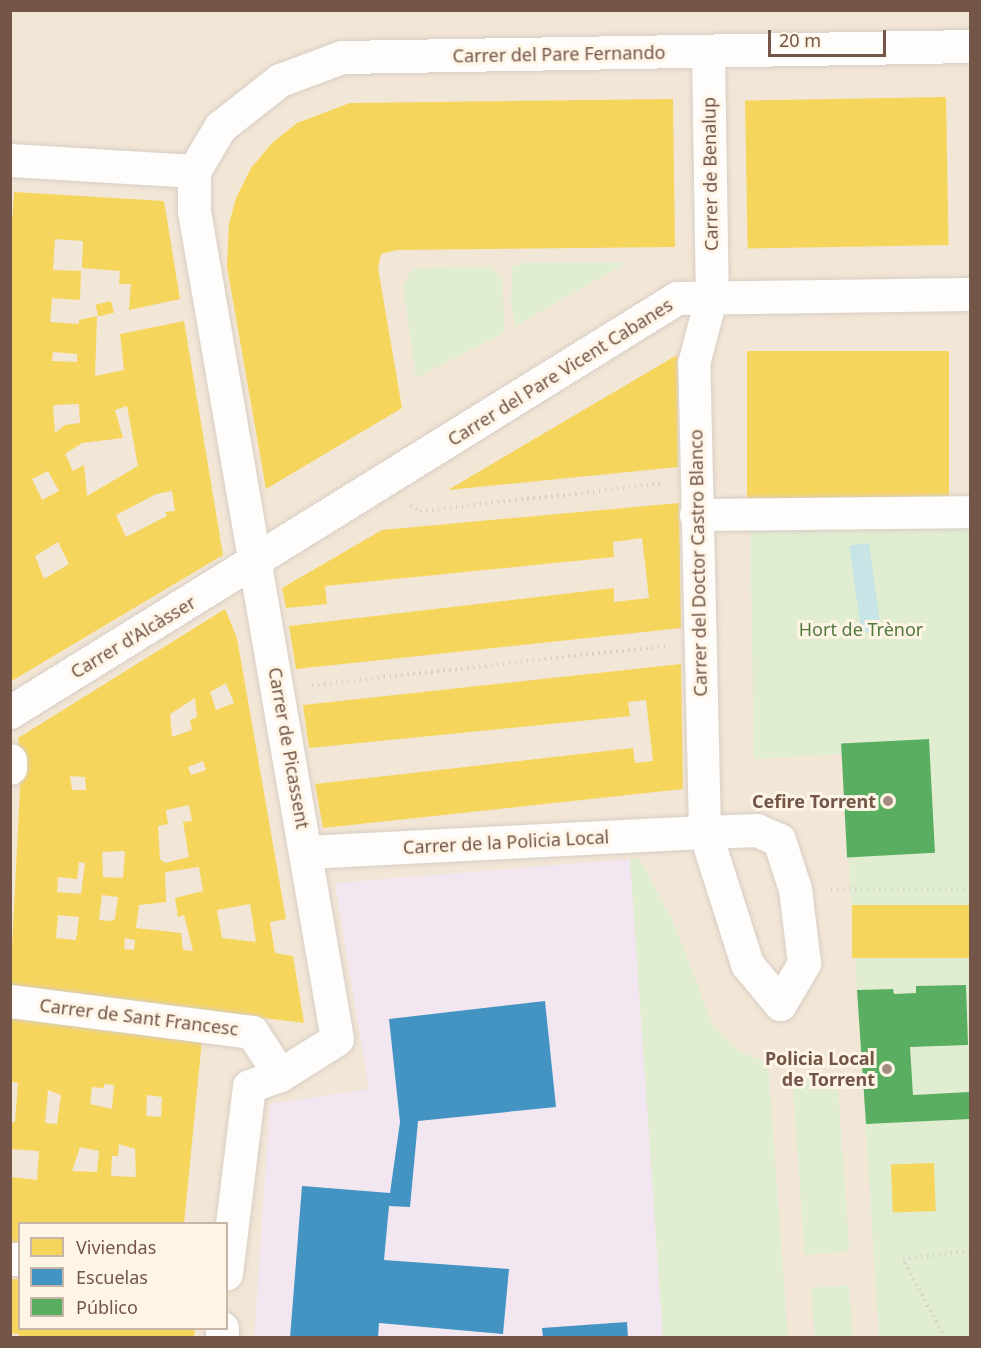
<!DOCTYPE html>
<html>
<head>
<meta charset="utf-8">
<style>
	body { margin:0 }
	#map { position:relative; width:981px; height:1348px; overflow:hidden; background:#f6f0e6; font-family:"Noto Sans",sans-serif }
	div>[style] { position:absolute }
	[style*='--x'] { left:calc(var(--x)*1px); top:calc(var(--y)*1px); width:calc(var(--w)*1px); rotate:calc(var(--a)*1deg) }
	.residential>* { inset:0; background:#f2e6d6 }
	.education>* { inset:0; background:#f2e6f0 }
	.green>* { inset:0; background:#e1edd1; transform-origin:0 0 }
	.water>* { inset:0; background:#c8e4e6; transform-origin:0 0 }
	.homes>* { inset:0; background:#f6d55c; transform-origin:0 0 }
	.schools>* { inset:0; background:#4393c3 }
	.public>* { inset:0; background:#5aae61; transform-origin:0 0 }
	.path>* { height:4px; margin-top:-2px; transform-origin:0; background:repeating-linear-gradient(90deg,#d9d0cb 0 1.5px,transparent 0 6px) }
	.roads { filter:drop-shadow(0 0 2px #d7cdc4) drop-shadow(0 0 2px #d7cdc4) }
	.pedestrian>* { height:32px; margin:-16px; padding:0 16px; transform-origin:16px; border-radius:16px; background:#fefdfb }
	.minor>* { height:33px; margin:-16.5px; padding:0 16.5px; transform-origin:16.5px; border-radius:16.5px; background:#fefdfb }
	.dots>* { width:16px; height:16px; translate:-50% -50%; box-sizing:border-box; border:3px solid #fff5e6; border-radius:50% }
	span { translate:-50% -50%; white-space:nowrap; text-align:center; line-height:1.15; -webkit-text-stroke:6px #fff5e6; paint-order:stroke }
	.street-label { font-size:18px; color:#735647 }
	.park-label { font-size:18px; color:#51793f }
	.poi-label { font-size:18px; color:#735647; font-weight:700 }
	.right { translate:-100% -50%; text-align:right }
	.frame { position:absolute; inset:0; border:12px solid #735647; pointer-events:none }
	.legend { position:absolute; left:18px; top:1222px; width:210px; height:108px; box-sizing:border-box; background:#fff5e6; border:2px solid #c7b5a6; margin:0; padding:8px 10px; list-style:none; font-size:18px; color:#735647 }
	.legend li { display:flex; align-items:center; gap:12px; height:30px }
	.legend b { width:30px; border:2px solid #c7b5a6 }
	.scale { position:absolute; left:768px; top:30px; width:118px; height:27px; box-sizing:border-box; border:3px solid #735647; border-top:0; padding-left:8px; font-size:18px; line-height:21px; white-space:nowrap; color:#735647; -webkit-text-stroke:4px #fff5e6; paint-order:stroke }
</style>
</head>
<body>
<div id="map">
	<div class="residential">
		<i style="clip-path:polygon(evenodd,10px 11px,970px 11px,970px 1337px,11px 1337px,10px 11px,20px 1224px,226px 1224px,226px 1328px,20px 1328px,20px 1224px)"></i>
	</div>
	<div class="education">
		<i style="clip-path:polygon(630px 859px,663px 1337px,254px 1338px,270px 1104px,369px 1089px,335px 883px)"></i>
	</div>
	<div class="green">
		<i style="clip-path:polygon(628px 262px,515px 326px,511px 303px,512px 267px,523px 263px)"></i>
		<i style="clip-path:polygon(490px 267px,502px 278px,505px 332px,416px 378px,403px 286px,412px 268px)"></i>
		<i style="clip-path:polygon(970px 517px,970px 1337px,879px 1337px,842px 754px,754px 759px,750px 520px)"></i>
		<i style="clip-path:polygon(639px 858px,674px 923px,713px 1026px,740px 1052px,768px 1063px,788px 1337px,663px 1337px,630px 859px)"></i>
		<i style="left:837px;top:1073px;width:179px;height:45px;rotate:86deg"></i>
		<i style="left:849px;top:1285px;width:52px;height:38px;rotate:86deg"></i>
	</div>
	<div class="water">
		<i style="left:869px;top:543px;width:88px;height:20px;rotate:82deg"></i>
	</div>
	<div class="homes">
		<i style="left:946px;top:97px;width:148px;height:201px;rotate:89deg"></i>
		<i style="clip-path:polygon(673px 99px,675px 247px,397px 250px,381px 254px,378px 268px,402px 408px,266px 489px,227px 267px,229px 224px,236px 198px,251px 168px,272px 143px,297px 123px,350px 103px)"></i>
		<i style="clip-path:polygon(evenodd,14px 192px,164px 201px,180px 299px,129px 310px,131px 284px,119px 284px,120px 271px,82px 268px,83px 241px,55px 239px,53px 270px,81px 271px,80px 300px,52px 298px,50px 322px,79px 324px,79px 320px,97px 316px,95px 376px,124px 370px,120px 334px,184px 321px,223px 555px,10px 682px,10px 252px,14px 192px,53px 352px,77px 354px,77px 362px,52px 361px,53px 352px,14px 192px,79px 404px,80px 423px,65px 425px,55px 433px,53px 405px,79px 404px,14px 192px,127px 406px,138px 466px,87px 496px,84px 465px,73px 471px,65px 454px,82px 443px,123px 438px,115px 410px,127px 406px,14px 192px,48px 471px,59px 491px,42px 500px,32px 479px,48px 471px,14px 192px,172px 491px,175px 511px,165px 512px,167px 516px,126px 537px,116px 515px,156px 494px,172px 491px,14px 192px,58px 542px,69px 564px,44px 579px,35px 556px,58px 542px)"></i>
		<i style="left:111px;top:301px;width:12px;height:16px;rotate:76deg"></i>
		<i style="left:949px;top:351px;width:148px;height:202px;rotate:90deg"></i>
		<i style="clip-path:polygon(677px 355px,678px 467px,448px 490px,524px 445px)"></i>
		<i style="clip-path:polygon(679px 503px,681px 628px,296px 669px,289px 626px,614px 588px,614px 602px,649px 598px,642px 538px,613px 542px,614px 557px,325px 586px,327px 604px,286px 608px,282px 588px,382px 530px)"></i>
		<i style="clip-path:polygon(evenodd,225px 609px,237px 638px,286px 919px,270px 922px,275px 953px,293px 956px,304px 1023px,10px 986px,21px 769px,18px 738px,225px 609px,226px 683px,234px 703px,216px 710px,210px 692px,226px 683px,225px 609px,195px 698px,197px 717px,190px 720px,192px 730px,172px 737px,170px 714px,195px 698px,225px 609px,203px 761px,206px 770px,191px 775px,188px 767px,203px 761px,225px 609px,70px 776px,85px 777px,86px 790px,72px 790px,70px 776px,225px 609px,189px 805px,192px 821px,183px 822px,189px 857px,165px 863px,160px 859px,158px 826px,168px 824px,166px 810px,189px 805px,225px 609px,125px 851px,123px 878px,103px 877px,102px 852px,125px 851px,225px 609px,79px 862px,85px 863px,81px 894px,57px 892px,58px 877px,77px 879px,79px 862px,225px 609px,199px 867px,203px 891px,175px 898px,178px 917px,184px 915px,193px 951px,183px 950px,181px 933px,136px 928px,139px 905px,166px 902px,165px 872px,199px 867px,225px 609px,102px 895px,118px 897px,115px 919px,111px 921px,99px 920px,102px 895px,225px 609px,250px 904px,256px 942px,222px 938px,217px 910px,250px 904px,225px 609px,58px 915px,79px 917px,76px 940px,56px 938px,58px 915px,225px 609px,125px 938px,135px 940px,134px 950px,124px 949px,125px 938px)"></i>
		<i style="clip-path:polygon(681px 664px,683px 789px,323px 828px,315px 784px,633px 748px,635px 763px,653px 761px,646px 700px,628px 702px,630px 716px,309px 748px,303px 705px)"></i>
		<i style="left:970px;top:905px;width:53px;height:118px;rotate:90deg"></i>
		<i style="clip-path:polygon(evenodd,10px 1015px,202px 1040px,184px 1224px,20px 1224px,20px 1245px,10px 1244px,10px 1177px,37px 1180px,39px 1151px,10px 1149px,10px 1122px,15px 1122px,18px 1083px,10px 1081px,10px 1015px,104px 1084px,114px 1085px,112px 1109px,90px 1104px,92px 1087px,104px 1088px,104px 1084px,10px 1015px,48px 1090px,61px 1095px,57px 1124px,45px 1123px,48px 1090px,10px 1015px,147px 1095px,162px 1097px,161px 1117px,146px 1116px,147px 1095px,10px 1015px,119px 1144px,135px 1149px,136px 1177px,111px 1176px,112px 1156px,118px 1156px,119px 1144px,10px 1015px,80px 1147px,99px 1151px,97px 1172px,72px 1171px,80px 1147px)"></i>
		<i style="left:934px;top:1163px;width:48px;height:43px;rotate:88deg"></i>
		<i style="clip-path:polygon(10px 1279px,20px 1279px,20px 1329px,195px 1329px,194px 1338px,19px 1338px,19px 1334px,10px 1333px)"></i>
	</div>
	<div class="schools">
		<i style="clip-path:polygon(545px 1001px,556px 1107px,418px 1121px,410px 1207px,389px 1206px,384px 1260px,509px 1269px,503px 1334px,379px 1323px,378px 1338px,290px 1338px,302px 1186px,390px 1193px,400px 1122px,389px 1019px)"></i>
		<i style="clip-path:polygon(627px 1322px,628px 1338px,543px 1338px,542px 1328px)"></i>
	</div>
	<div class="public">
		<i style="left:929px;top:739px;width:114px;height:88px;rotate:87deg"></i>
		<i style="clip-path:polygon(966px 985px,968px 1045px,910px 1047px,913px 1095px,970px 1092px,970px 1119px,866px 1124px,857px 990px,893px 989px,894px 994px,916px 993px,916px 986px)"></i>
	</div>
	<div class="path">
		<i style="--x:411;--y:505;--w:11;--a:34"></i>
		<i style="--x:420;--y:511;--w:243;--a:-6.4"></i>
		<i style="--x:312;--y:685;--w:355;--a:-6.3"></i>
		<i style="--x:831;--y:889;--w:139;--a:0"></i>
		<i style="--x:945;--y:1338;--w:89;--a:-118"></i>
		<i style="--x:903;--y:1259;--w:67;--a:-6.8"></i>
	</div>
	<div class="roads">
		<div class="pedestrian">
			<i style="--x:696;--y:515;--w:274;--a:-0.6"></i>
			<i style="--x:705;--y:832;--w:468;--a:-91.3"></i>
			<i style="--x:694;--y:364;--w:70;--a:-75.2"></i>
		</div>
		<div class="minor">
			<i style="--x:708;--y:52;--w:244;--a:89.1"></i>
			<i style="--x:10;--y:160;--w:184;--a:3.4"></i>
			<i style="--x:194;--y:171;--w:40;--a:90"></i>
			<i style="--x:194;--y:211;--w:840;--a:80.2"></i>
			<i style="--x:337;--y:1039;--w:67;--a:147.7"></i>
			<i style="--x:280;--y:1075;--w:33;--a:160"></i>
			<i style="--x:249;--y:1086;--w:189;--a:97"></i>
			<i style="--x:194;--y:171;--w:51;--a:-59.4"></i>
			<i style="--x:220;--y:127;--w:76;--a:-38.1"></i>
			<i style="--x:280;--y:80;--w:66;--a:-20.4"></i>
			<i style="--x:342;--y:57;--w:628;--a:-1"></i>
			<i style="--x:10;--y:712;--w:785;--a:-31.83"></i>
			<i style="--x:677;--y:298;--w:293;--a:-0.8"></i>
			<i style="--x:10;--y:760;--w:8;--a:90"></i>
			<i style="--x:308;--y:852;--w:398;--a:-2.9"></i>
			<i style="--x:705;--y:832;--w:139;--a:72.3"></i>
			<i style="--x:747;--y:964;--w:52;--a:50.5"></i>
			<i style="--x:780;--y:1004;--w:48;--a:-59.7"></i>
			<i style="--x:804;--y:963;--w:75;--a:-96.9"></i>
			<i style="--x:795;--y:889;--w:52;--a:-108.1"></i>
			<i style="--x:779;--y:840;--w:24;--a:-156"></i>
			<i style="--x:757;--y:830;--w:52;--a:177.8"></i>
			<i style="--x:10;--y:1001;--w:244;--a:7.3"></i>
			<i style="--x:252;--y:1032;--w:51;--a:56.9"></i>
			<i style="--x:10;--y:1259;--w:10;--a:0"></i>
			<i style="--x:222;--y:1338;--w:10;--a:-90"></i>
		</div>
	</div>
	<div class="dots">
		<i style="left:888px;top:801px;background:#a18c7f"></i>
		<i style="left:887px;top:1069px;background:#a18c7f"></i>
	</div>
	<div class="street-label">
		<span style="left:559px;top:54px;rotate:-1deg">Carrer del Pare Fernando</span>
		<span style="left:710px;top:174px;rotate:-91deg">Carrer de Benalup</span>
		<span style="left:560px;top:372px;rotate:-32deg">Carrer del Pare Vicent Cabanes</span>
		<span style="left:698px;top:563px;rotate:-91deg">Carrer del Doctor Castro Blanco</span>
		<span style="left:133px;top:637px;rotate:-31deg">Carrer d'Alcàsser</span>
		<span style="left:289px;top:748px;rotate:80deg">Carrer de Picassent</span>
		<span style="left:506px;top:842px;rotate:-3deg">Carrer de la Policia Local</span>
		<span style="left:139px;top:1017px;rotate:7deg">Carrer de Sant Francesc</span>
	</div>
	<div class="park-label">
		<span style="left:861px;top:629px">Hort de Trènor</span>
	</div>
	<div class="poi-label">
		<span class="right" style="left:876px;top:801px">Cefire Torrent</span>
		<span class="right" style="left:875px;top:1069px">Policia Local<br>de Torrent</span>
	</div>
	<div class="frame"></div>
	<ul class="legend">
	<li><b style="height:16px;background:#f6d55c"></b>Viviendas</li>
	<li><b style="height:16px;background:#4393c3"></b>Escuelas</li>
	<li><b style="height:16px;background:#5aae61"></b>Público</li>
	</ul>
	<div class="scale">20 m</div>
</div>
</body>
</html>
